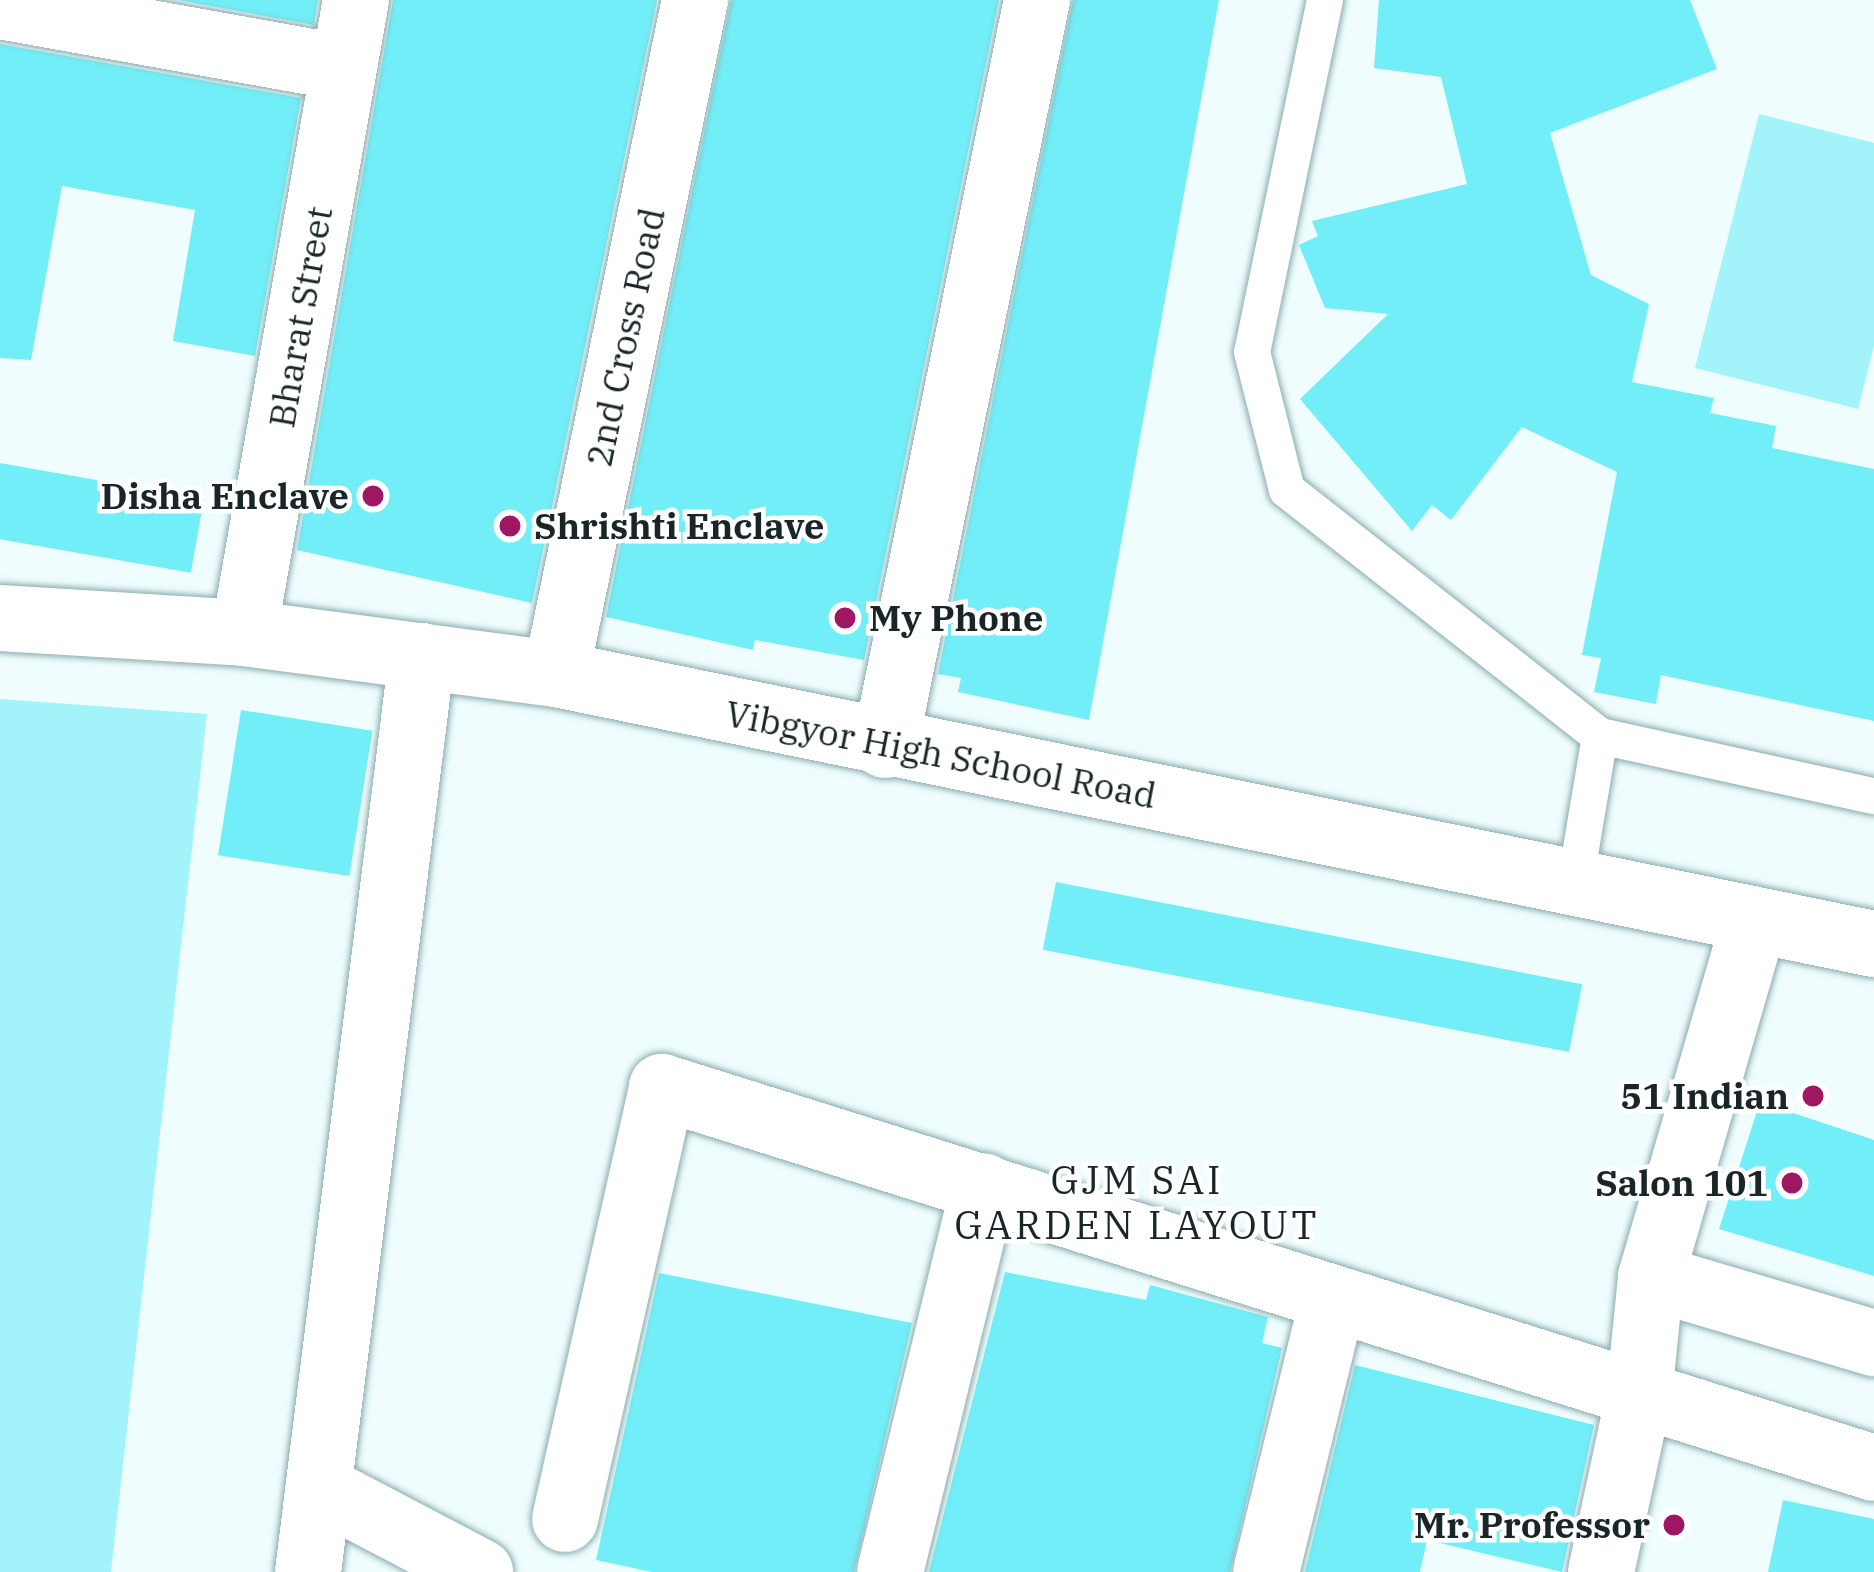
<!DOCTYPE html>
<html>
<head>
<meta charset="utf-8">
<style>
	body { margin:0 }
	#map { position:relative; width:1874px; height:1572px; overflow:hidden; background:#effdfe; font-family:"IBM Plex Serif",serif }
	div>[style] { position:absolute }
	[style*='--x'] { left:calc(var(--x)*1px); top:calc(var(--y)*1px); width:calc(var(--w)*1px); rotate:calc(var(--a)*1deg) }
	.green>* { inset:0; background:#a3f4fa }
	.building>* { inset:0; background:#72eef8; transform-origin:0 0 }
	.roads { filter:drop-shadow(0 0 3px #8bacae) drop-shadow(0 0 3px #8bacae) }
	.service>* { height:36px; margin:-18px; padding:0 18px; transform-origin:18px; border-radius:18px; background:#fff }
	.minor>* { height:66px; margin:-33px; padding:0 33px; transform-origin:33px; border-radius:33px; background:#fff }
	.tertiary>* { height:66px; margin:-33px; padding:0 33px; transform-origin:33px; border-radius:33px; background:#fff }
	.dots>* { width:33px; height:33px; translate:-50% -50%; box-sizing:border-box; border:6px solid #fff; border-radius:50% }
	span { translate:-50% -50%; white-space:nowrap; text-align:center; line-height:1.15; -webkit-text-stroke:9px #fff; paint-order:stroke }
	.street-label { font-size:36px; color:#182627 }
	.poi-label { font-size:36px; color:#182627; font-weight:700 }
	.right { translate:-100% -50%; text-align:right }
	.left { translate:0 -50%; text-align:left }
	.neighbourhood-label { font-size:39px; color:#182627; letter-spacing:3px }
</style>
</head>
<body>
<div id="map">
	<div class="green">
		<i style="clip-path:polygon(1759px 114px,1874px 143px,1874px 346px,1858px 409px,1695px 368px)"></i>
		<i style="clip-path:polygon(0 699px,207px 714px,111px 1572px,0 1572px)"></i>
	</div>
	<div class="building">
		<i style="clip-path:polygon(178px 0,318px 0,314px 25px)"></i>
		<i style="clip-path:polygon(393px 0,657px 0,532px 603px,297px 550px)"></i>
		<i style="clip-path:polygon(731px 0,999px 0,864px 660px,755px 640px,753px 650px,606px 617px)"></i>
		<i style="clip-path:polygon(1073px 0,1219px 0,1089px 720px,958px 692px,961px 678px,938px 674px)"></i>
		<i style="clip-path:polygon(1379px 0,1690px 0,1717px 69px,1550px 133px,1591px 275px,1649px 304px,1632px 382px,1714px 398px,1710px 413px,1776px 426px,1772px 448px,1874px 469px,1874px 721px,1661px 675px,1656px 704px,1594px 692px,1601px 658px,1582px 655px,1617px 472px,1522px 427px,1451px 520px,1432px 505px,1412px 531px,1300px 399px,1388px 314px,1325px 308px,1299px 245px,1318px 236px,1312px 221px,1467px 184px,1441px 77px,1374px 68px)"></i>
		<i style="clip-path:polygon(0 44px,301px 98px,255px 356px,173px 341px,195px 210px,62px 186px,31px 360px,0 358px)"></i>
		<i style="left:0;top:463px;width:207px;height:75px;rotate:10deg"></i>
		<i style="left:241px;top:710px;width:133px;height:147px;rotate:9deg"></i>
		<i style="left:1056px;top:882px;width:536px;height:69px;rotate:11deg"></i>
		<i style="clip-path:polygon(1760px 1102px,1874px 1140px,1874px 1276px,1719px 1229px)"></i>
		<i style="clip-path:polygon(1005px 1272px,1146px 1300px,1150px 1285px,1268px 1317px,1262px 1343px,1282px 1348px,1230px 1572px,929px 1572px)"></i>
		<i style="clip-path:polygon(659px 1273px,912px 1323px,854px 1572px,652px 1572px,596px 1560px)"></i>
		<i style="clip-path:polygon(1355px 1365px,1594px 1425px,1562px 1572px,1427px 1540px,1420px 1572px,1305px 1572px)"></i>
		<i style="clip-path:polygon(1783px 1500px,1874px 1519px,1874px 1572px,1768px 1572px)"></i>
	</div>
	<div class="roads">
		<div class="service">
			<i style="--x:1325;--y:0;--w:359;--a:101.7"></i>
			<i style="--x:1252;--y:352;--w:142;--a:75.8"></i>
			<i style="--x:1287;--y:490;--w:398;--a:38.2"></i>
			<i style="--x:1600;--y:736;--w:280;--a:12.4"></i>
			<i style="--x:1576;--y:878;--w:144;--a:-80.4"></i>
		</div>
		<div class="minor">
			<i style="--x:0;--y:6;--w:349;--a:10.2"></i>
			<i style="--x:244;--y:633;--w:643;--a:-79.97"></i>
			<i style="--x:556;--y:674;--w:688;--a:-78.35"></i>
			<i style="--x:885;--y:745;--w:760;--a:-78.47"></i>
			<i style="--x:1651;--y:1277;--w:233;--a:16.5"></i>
			<i style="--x:320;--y:1488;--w:181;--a:27.7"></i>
			<i style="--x:565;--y:1519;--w:443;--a:-77.3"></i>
			<i style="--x:662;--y:1087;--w:1270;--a:17.45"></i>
			<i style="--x:308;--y:1572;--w:923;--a:-82.91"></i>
			<i style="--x:890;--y:1572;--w:397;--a:-76.3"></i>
			<i style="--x:1266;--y:1572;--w:277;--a:-76.2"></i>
			<i style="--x:1601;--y:1572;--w:180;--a:-77.8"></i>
			<i style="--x:1639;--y:1396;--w:120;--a:-84.2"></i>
			<i style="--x:1651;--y:1277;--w:370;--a:-73.8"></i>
		</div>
		<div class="tertiary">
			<i style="--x:0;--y:618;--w:244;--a:3.5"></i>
			<i style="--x:244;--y:633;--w:315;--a:7.5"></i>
			<i style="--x:556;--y:674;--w:1345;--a:11.58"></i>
		</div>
	</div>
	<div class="dots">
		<i style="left:373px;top:496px;background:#9f1663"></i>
		<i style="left:510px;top:526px;background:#9f1663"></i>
		<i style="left:845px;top:618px;background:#9f1663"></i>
		<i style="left:1813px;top:1096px;background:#9f1663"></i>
		<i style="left:1792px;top:1183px;background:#9f1663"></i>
		<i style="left:1674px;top:1525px;background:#9f1663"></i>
	</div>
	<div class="street-label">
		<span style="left:300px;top:317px;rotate:-80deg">Bharat Street</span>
		<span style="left:625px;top:337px;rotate:-78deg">2nd Cross Road</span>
		<span style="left:941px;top:754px;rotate:11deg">Vibgyor High School Road</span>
	</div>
	<div class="poi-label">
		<span class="right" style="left:349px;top:496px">Disha Enclave</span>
		<span class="left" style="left:534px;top:526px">Shrishti Enclave</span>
		<span class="left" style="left:869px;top:618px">My Phone</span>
		<span class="right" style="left:1789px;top:1096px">51 Indian</span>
		<span class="right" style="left:1768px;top:1183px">Salon 101</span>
		<span class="right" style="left:1650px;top:1525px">Mr. Professor</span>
	</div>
	<div class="neighbourhood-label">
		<span style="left:1137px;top:1203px">GJM SAI<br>GARDEN LAYOUT</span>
	</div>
</div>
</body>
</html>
